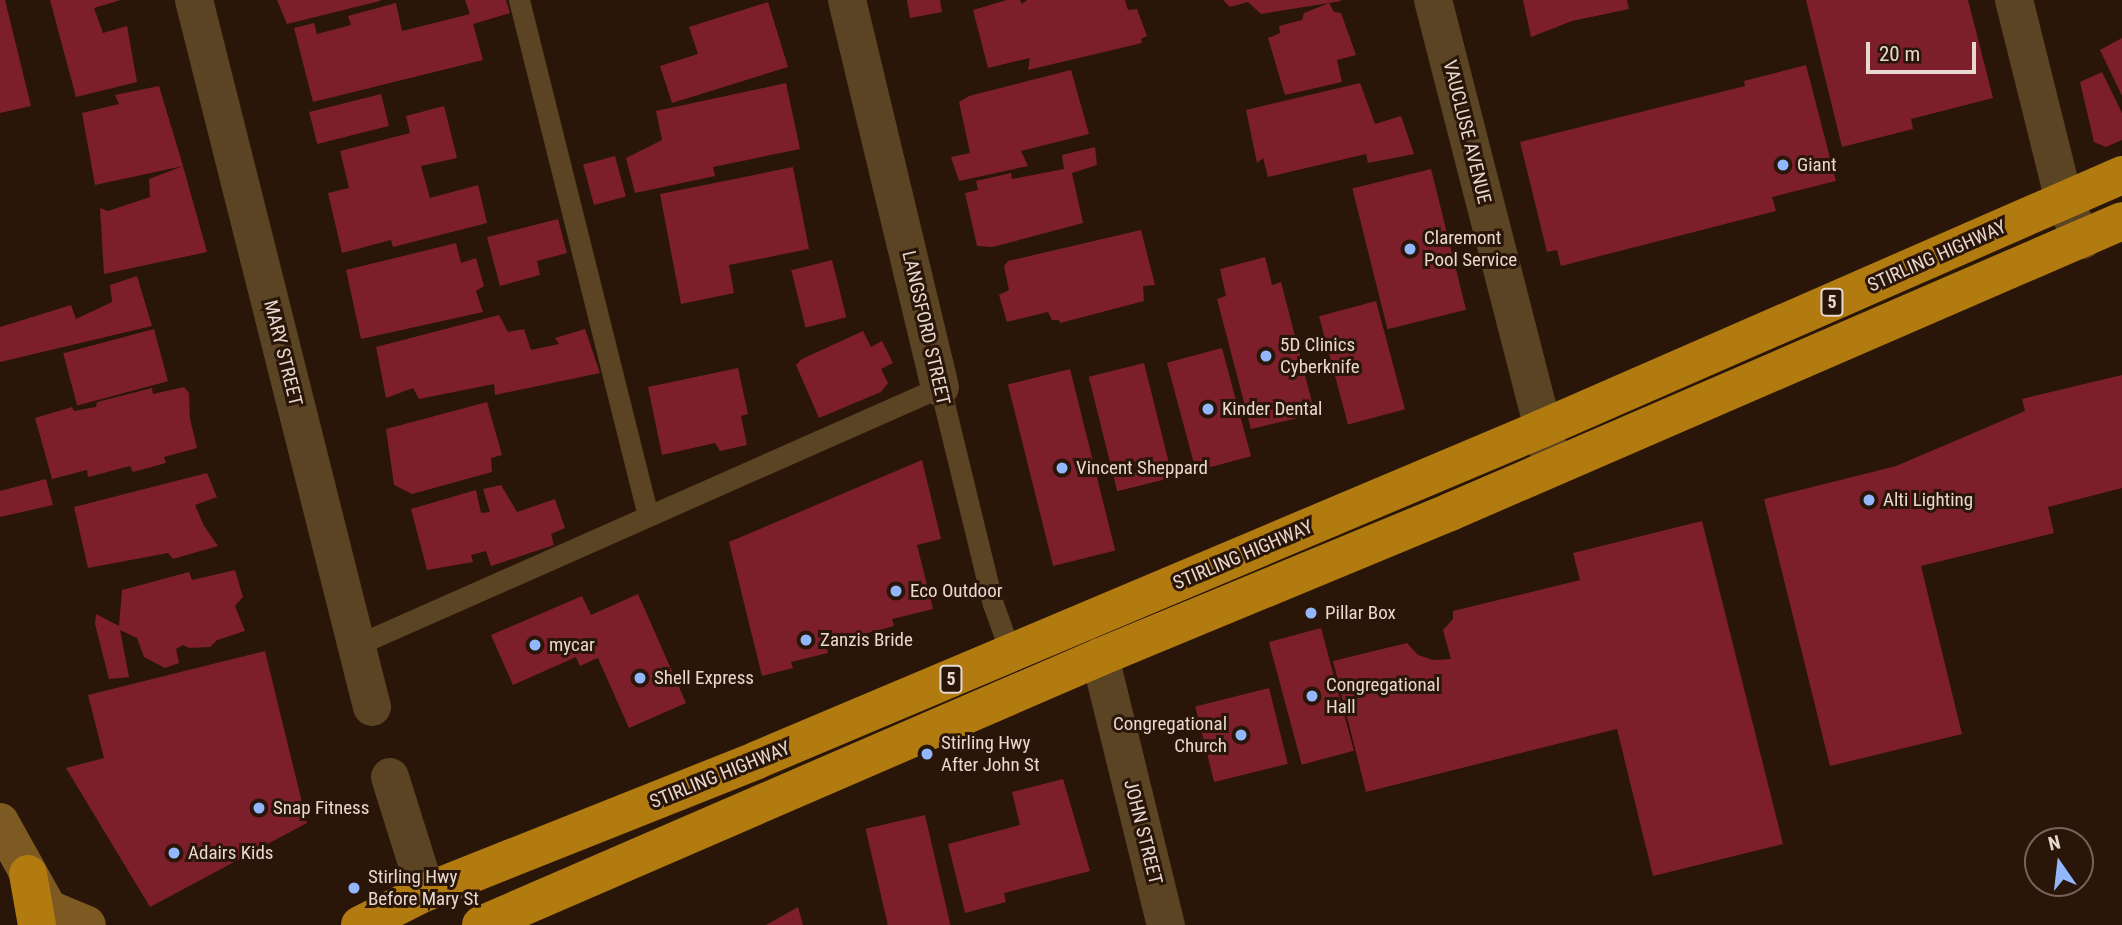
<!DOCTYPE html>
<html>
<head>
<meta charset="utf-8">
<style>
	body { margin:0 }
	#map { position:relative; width:2122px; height:925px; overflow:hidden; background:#2a1509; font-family:"Roboto Condensed",sans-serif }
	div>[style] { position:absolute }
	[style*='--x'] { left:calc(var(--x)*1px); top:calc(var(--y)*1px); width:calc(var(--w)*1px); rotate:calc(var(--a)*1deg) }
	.building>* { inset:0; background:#7c1f2b; transform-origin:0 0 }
	.lane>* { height:21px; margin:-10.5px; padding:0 10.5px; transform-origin:10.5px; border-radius:10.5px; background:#5a4423 }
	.street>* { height:38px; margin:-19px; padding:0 19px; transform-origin:19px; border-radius:19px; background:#5a4423 }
	.secondary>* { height:38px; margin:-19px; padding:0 19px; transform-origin:19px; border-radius:19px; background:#7d5a21 }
	.highway>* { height:38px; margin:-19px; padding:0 19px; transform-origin:19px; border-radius:19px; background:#b17b10 }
	.dots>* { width:19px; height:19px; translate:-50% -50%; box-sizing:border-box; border:4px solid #2a1509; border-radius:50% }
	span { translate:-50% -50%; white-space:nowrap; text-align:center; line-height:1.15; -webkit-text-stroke:6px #2a1509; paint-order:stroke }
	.shield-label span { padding:2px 5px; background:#2a1509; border:2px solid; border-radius:5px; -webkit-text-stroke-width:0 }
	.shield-label { font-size:18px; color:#e7d8d0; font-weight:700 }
	.street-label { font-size:19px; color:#e7d8d0 }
	.poi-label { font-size:19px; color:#e7d8d0 }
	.left { translate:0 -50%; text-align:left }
	.right { translate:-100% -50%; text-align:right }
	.north { position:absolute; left:2024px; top:827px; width:70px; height:70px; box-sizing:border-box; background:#2a1509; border:2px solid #766359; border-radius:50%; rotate:346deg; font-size:19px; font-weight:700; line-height:28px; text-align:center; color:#e7d8d0 }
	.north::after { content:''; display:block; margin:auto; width:24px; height:32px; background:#92b7fd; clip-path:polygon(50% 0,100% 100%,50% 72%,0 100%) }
	.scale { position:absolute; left:1866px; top:42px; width:110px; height:32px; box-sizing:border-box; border:4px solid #e7d8d0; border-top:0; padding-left:9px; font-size:21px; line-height:24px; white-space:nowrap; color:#e7d8d0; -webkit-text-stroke:5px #2a1509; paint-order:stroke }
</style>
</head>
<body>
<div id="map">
	<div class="building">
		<i style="clip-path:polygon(0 0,5px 0,31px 106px,0 113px)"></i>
		<i style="clip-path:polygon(50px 0,121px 0,94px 8px,103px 33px,127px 26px,137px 82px,76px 97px)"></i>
		<i style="clip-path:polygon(277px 0,380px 0,380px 1px,287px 24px)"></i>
		<i style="clip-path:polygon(465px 0,506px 0,510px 13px,473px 24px,483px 60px,313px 102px,294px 28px,314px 23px,317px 34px,351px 25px,348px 16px,396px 3px,402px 31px,470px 14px)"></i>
		<i style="clip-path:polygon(907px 0,940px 0,942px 12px,910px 18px)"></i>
		<i style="clip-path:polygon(1007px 0,1020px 0,1022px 4px,1027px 0,1125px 0,1128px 10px,1137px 9px,1147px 36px,1141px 39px,1142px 43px,1028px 70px,1030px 58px,988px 68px,973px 10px)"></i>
		<i style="clip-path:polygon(1223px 0,1341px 0,1341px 1px,1261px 14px,1248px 2px,1230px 7px)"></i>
		<i style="clip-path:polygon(1523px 0,1627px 0,1629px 9px,1572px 21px,1531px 37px)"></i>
		<i style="clip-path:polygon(1806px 0,1968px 0,1993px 98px,1911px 119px,1913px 129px,1842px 147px)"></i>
		<i style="clip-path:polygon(768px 2px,788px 67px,672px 103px,660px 66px,698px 54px,689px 27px)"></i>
		<i style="clip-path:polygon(1329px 3px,1334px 12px,1341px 13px,1356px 55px,1337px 60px,1342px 82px,1285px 95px,1268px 38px,1280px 33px,1279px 26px,1302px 20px,1304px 13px)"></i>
		<i style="clip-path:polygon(2122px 38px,2122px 96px,2100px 50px)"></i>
		<i style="clip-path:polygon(1806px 65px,1836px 181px,1772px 197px,1776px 211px,1561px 266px,1557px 250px,1547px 252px,1520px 142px,1745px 86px,1744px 81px)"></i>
		<i style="clip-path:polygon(1071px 70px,1089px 134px,1021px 151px,1028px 166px,959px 181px,951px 157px,970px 153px,959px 102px,969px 96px)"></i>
		<i style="clip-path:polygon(2102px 72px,2122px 113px,2122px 140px,2106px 147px,2094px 142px,2080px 82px)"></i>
		<i style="clip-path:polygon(786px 83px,800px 149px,713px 167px,715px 176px,635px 193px,626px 158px,662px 140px,656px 111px)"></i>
		<i style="clip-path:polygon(1360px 83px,1375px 124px,1401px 116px,1414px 154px,1368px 163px,1366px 154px,1268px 177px,1263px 158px,1257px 163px,1246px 110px)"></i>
		<i style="clip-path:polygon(159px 86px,183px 166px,95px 185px,82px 113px,119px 104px,115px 95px)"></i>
		<i style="left:381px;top:94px;width:33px;height:74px;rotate:76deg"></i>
		<i style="clip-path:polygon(444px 106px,457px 158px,421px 166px,430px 198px,478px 185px,487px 223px,393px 247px,391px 240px,342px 253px,328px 193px,349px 188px,340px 151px,410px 133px,406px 116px)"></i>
		<i style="clip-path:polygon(1095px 147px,1097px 165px,1072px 173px,1083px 223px,993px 247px,977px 246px,965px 193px,978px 190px,976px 181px,1011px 173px,1012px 179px,1064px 169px,1062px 155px)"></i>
		<i style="left:615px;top:156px;width:42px;height:33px;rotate:75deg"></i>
		<i style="clip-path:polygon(183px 166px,207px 252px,104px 274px,100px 208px,108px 211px,150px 197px,149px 179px)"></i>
		<i style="clip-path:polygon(793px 167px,809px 249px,729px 265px,734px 293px,681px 304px,660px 194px)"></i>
		<i style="left:1431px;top:169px;width:145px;height:81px;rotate:76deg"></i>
		<i style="clip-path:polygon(558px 219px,567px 253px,537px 261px,540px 275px,500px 286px,487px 237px)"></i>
		<i style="clip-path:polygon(1141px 230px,1155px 285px,1143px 286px,1144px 301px,1060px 323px,1059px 320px,1052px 320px,1048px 312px,1007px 322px,999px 295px,1009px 290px,1004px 266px,1008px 261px)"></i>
		<i style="clip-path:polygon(456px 243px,461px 263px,476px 258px,484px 286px,476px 291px,483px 312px,361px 339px,346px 270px)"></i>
		<i style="clip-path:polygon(1265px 257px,1272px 285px,1281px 282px,1315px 414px,1251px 429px,1217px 299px,1226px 296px,1220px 269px)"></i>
		<i style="left:832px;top:260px;width:59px;height:42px;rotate:76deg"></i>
		<i style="clip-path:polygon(137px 276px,152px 326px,0 362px,0 327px,71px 305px,76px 319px,112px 302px,110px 285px)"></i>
		<i style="left:1376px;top:301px;width:112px;height:59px;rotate:75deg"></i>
		<i style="clip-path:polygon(499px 315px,508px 332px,524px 329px,531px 350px,559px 344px,555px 338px,585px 329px,600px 373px,495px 395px,494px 384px,419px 399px,413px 388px,386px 398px,376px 347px)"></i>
		<i style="left:154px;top:329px;width:54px;height:94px;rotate:75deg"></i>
		<i style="clip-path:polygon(863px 331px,871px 347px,882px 341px,893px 363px,881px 369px,888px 383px,881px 392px,819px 418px,796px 365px,802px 359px)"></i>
		<i style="left:1222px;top:348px;width:112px;height:57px;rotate:75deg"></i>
		<i style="left:1144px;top:363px;width:118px;height:57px;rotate:76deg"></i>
		<i style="clip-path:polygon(738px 368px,748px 414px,741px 416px,747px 445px,720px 451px,715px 443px,662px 455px,648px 387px)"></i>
		<i style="left:1070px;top:369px;width:187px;height:64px;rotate:76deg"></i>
		<i style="clip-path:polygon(2122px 375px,2122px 488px,2048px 507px,2054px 533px,1921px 566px,1962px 734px,1830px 766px,1764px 499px,1896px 466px,2025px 411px,2022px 399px)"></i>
		<i style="clip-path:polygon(184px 387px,189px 393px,190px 419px,197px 448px,164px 457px,166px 463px,133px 472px,130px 466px,88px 477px,87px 470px,52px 479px,35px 418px,72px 407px,74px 411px,96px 407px,97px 402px,152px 388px,153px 394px)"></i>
		<i style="clip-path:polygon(487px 402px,502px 455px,491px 458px,492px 472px,412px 494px,394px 485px,386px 429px)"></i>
		<i style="clip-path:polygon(922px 460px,941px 539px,917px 545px,933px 609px,892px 619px,894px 626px,857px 636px,858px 642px,827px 649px,828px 653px,791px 662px,793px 668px,762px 676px,729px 542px)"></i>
		<i style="clip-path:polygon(207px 473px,217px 497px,195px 505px,204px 526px,218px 546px,173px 559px,168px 553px,88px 568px,74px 507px)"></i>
		<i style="clip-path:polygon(46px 479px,53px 505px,0 517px,0 491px)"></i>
		<i style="clip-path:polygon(501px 485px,517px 512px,555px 499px,565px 528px,551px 534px,554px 545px,491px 566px,486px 551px,471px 555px,473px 562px,427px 570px,411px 509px,476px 490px,481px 513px,490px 512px,483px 489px)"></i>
		<i style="clip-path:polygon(1702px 521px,1783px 844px,1653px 876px,1617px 729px,1366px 792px,1333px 661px,1407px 643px,1418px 655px,1433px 660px,1451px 659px,1443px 630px,1453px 619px,1453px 611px,1580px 580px,1573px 553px)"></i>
		<i style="clip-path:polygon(235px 570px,243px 597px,235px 606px,245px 631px,217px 640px,210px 647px,189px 648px,183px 645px,176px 649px,179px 663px,165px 668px,144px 657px,137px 638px,120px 630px,129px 677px,109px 679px,95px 624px,96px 614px,119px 626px,122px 590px,189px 572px,192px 580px)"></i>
		<i style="clip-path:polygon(638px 594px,686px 703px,629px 728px,598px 658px,580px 666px,576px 657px,513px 685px,491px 635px,582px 596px,591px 615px)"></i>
		<i style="left:1321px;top:628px;width:127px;height:54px;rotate:75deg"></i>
		<i style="clip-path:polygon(265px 651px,307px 823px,150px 907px,66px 768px,104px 758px,88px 695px)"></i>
		<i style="left:1269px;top:688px;width:78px;height:76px;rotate:76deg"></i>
		<i style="clip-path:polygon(1063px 779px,1090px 871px,1004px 893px,1006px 902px,965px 913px,948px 844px,1020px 825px,1012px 792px)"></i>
		<i style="left:925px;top:815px;width:113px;height:61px;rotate:77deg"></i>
		<i style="clip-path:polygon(798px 907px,803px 925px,766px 925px)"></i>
	</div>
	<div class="lane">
		<i style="--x:519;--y:0;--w:532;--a:75.96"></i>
		<i style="--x:357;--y:645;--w:638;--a:-23.87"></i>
		<i style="--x:940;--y:387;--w:223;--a:76.3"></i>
		<i style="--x:993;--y:604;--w:53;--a:70.2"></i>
	</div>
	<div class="street">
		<i style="--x:194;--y:0;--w:729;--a:75.87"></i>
		<i style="--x:847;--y:0;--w:398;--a:76.5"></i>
		<i style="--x:1433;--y:0;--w:482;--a:75.6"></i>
		<i style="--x:2014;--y:0;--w:206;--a:76"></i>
		<i style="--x:2064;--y:200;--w:44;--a:65.8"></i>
		<i style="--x:1100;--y:657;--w:276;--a:76.2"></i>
		<i style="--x:390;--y:777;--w:121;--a:72.6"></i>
	</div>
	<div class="secondary">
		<i style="--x:0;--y:822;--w:93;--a:60.9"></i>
		<i style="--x:49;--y:909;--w:41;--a:22.8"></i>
	</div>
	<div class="highway">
		<i style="--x:28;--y:874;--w:52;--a:80"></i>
		<i style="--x:360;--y:925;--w:74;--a:-26.6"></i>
		<i style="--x:426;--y:892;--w:356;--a:-21.7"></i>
		<i style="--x:757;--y:760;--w:851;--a:-22.89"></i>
		<i style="--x:1541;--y:429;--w:634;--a:-23.61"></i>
		<i style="--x:481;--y:925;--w:675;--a:-23.41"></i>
		<i style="--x:1100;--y:657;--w:379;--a:-22.5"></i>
		<i style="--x:1450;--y:512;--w:732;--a:-23.41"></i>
	</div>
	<div class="dots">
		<i style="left:1783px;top:165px;background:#92b7fd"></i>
		<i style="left:1410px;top:249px;background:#92b7fd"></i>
		<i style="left:1266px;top:356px;background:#92b7fd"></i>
		<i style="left:1208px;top:409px;background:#92b7fd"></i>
		<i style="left:1062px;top:468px;background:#92b7fd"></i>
		<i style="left:1869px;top:500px;background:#92b7fd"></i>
		<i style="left:896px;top:591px;background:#92b7fd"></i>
		<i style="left:1311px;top:613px;background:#92b7fd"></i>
		<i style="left:806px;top:640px;background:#92b7fd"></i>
		<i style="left:535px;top:645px;background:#92b7fd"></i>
		<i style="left:640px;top:678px;background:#92b7fd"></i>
		<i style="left:1312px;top:696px;background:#92b7fd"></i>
		<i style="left:1241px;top:735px;background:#92b7fd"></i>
		<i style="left:927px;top:754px;background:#92b7fd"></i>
		<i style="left:259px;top:808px;background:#92b7fd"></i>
		<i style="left:174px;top:853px;background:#92b7fd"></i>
		<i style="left:354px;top:888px;background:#92b7fd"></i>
	</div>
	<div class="shield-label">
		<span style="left:1832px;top:302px">5</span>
		<span style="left:951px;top:679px">5</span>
	</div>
	<div class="street-label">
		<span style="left:1467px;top:132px;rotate:76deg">VAUCLUSE AVENUE</span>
		<span style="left:1937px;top:256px;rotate:-24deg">STIRLING HIGHWAY</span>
		<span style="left:926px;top:328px;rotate:77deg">LANGSFORD STREET</span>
		<span style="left:283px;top:353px;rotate:76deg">MARY STREET</span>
		<span style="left:1243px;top:555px;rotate:-23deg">STIRLING HIGHWAY</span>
		<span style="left:720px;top:775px;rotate:-22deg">STIRLING HIGHWAY</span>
		<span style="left:1143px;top:832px;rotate:76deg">JOHN STREET</span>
	</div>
	<div class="poi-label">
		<span class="left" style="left:1797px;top:165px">Giant</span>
		<span class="left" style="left:1424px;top:249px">Claremont<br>Pool Service</span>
		<span class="left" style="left:1280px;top:356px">5D Clinics<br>Cyberknife</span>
		<span class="left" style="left:1222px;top:409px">Kinder Dental</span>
		<span class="left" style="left:1076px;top:468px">Vincent Sheppard</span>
		<span class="left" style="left:1883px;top:500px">Alti Lighting</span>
		<span class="left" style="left:910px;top:591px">Eco Outdoor</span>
		<span class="left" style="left:1325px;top:613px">Pillar Box</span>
		<span class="left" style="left:820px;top:640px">Zanzis Bride</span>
		<span class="left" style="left:549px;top:645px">mycar</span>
		<span class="left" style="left:654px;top:678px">Shell Express</span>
		<span class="left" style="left:1326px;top:696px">Congregational<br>Hall</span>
		<span class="right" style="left:1227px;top:735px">Congregational<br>Church</span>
		<span class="left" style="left:941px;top:754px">Stirling Hwy<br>After John St</span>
		<span class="left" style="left:273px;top:808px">Snap Fitness</span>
		<span class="left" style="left:188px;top:853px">Adairs Kids</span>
		<span class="left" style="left:368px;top:888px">Stirling Hwy<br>Before Mary St</span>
	</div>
	<div class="north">N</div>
	<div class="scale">20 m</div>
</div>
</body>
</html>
